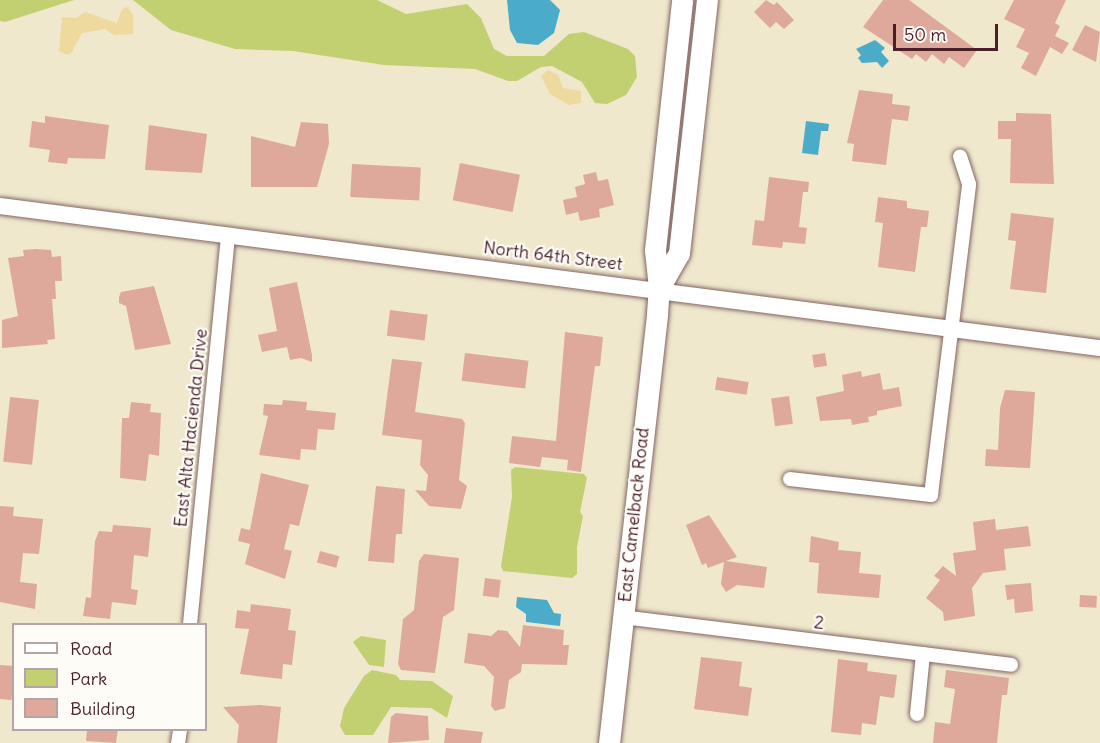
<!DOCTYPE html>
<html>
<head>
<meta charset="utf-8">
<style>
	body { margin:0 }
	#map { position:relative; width:1100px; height:743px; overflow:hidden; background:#efe8cd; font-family:Delius,sans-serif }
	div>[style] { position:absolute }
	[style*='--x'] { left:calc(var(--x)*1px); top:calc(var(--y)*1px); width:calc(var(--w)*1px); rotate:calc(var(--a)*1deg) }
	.green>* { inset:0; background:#c2d072 }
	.sand>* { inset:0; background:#eeda9e }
	.water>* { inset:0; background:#4bacca }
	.building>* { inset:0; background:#dea99a; transform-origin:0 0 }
	.roads { filter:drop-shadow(0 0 2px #846564) drop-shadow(0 0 2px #846564) }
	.minor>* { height:14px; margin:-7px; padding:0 7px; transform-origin:7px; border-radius:7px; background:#fff }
	.tertiary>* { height:16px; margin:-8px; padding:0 8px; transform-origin:8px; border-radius:8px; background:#fff }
	.primary>* { height:21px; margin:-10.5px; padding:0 10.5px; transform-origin:10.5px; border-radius:10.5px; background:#fff }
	span { translate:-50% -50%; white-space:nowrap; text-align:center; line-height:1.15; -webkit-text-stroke:4.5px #fdfcf7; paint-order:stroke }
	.street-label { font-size:18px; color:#4a1f2b }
	.legend { position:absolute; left:12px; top:623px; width:195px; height:108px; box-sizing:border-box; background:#fdfcf7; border:2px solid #b5a4a5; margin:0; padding:8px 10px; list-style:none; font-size:18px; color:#4a1f2b }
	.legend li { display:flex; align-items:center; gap:12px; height:30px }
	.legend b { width:30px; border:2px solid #b5a4a5 }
	.scale { position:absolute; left:893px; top:24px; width:105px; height:27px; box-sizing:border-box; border:3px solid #4a1f2b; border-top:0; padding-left:8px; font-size:18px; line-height:21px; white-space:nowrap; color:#4a1f2b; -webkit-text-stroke:4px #fdfcf7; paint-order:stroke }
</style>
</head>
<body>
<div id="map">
	<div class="green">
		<i style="clip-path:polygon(0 0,74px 0,5px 22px,0 21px)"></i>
		<i style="clip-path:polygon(133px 0,377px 0,406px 14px,467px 4px,481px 18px,494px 49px,507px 56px,544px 56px,569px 34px,584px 32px,628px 49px,635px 56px,637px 77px,626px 95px,607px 104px,595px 103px,582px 82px,552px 66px,541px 67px,517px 81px,508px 81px,475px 69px,384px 65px,293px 51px,235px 49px,171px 30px)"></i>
		<i style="clip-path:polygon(515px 467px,584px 474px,587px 478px,580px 512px,583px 516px,577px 547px,577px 574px,572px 578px,503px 571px,501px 566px,512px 497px,511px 470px)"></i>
		<i style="clip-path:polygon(361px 636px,386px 640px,384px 667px,369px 665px,353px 642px)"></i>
		<i style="clip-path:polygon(372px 670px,396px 675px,400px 680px,432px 681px,453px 696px,447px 718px,431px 708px,391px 707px,373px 735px,345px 735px,340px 726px,344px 708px,364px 676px)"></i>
	</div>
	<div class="sand">
		<i style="clip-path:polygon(128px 7px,133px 15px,133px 34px,114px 35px,105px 29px,82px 33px,72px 52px,67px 55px,59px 51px,62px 17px,76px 18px,85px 12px,117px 23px,122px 9px)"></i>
		<i style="clip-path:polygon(548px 70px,558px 75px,563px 88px,581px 91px,581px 103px,569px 105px,550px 94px,541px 76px)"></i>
	</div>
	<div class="water">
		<i style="clip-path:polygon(507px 0,550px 0,560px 10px,554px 33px,538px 45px,517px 43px,510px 30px)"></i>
		<i style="clip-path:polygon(875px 40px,885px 48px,881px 52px,889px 61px,882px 68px,877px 62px,862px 63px,858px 58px,861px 55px,856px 49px)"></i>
		<i style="clip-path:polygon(806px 121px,829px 124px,828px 131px,821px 131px,818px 155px,802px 153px)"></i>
		<i style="clip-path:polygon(517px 597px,547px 600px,554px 613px,561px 614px,560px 626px,526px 622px,526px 614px,516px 607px)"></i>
	</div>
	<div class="building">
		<i style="clip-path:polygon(766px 0,774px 5px,777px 2px,794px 20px,784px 29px,776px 22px,770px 28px,754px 12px)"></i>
		<i style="clip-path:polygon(883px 0,909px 0,977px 50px,964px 68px,949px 57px,944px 64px,932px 54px,926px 62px,916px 54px,912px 59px,863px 27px)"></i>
		<i style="clip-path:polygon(1014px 0,1066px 0,1055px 23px,1060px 26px,1055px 36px,1069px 43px,1062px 54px,1050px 47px,1036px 76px,1021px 68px,1029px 53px,1016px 47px,1025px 29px,1004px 19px)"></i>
		<i style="clip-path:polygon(1085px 25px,1100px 32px,1096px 62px,1072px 50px)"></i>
		<i style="clip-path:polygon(859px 90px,893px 94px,892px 104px,910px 106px,908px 121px,892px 119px,886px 165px,852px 161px,854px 144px,847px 143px)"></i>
		<i style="clip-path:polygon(1016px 113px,1051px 114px,1054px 184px,1010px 183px,1011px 139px,998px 139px,998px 121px,1016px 121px)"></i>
		<i style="clip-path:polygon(45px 116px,109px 125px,105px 159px,68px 158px,67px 164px,48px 162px,50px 150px,29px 147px,32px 121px,45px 123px)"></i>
		<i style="clip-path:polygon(301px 122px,328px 124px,329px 144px,317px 187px,251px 187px,251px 136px,295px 147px)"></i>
		<i style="clip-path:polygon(149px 125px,207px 134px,202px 173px,145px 170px)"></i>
		<i style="left:460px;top:163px;width:61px;height:38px;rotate:11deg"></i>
		<i style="left:352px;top:164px;width:69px;height:33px;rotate:3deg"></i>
		<i style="clip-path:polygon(596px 172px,598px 181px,608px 179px,614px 205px,599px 209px,600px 217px,580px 221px,578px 212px,566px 215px,563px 200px,577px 197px,575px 187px,585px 184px,583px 175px)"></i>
		<i style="clip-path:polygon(769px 177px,809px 182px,808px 192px,803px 192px,799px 227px,807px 228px,805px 244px,783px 242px,782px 248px,752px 245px,755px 220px,764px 221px)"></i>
		<i style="clip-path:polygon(878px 197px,907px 201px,907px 208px,929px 211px,927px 227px,921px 227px,915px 272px,878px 267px,883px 223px,875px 222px)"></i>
		<i style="clip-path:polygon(1011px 213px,1054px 218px,1046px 293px,1010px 289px,1016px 241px,1008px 240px)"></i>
		<i style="clip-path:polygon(36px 249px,51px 250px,52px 257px,61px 256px,62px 281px,55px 281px,56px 299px,52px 299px,55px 339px,47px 340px,48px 344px,2px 348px,2px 320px,18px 316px,8px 258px,24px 256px,23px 250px)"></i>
		<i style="clip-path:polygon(297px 282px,312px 355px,312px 362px,301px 358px,290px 360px,287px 347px,262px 352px,258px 335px,277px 331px,269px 288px)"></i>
		<i style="clip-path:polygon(154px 286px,171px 344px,135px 350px,126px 306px,119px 303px,119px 297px,121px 292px)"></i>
		<i style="left:390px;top:310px;width:38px;height:26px;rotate:7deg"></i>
		<i style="clip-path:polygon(565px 332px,603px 337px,600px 366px,595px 366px,581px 472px,567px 470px,568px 460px,542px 457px,540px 467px,509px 463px,512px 436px,556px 441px)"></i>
		<i style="left:465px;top:353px;width:64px;height:28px;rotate:7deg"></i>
		<i style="left:825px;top:353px;width:13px;height:13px;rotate:81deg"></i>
		<i style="clip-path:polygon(392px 359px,422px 362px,415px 412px,462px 419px,465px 423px,459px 480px,467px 486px,461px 509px,429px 506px,415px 490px,426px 491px,428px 475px,420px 465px,422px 440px,382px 435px)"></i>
		<i style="clip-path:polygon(861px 371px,862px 377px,880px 373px,883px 390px,899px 387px,902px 406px,877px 411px,877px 415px,868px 417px,869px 422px,852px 425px,851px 419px,820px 421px,816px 397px,844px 391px,842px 375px)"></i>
		<i style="left:717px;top:377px;width:32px;height:13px;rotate:9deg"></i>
		<i style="clip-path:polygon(1005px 390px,1035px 392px,1030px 468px,985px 466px,986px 449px,998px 450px,1000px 408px)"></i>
		<i style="left:789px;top:396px;width:28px;height:18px;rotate:82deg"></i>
		<i style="left:10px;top:397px;width:29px;height:65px;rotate:6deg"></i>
		<i style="clip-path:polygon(283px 400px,307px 402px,306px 410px,336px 413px,334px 430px,318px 429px,316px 450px,301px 449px,300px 460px,259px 455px,268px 416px,263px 415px,264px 404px,282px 405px)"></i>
		<i style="clip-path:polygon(131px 402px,151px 404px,150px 412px,161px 413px,159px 456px,149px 454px,146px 481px,120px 478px,122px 418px,129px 418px)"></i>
		<i style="clip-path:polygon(261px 473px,309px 485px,299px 526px,290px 524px,284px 549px,292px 551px,285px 579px,245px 564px,250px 544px,238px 541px,241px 528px,250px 530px)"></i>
		<i style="clip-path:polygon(376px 486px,405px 489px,402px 534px,396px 534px,394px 563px,368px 561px)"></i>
		<i style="clip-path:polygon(0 506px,14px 507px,13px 516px,43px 519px,39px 554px,23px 553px,20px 582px,37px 584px,35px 609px,0 602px)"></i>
		<i style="clip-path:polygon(709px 515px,737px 557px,726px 561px,767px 567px,764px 588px,737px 585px,726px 592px,721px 584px,724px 562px,708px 568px,706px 563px,702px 565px,686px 525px)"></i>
		<i style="clip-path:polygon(995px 519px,996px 530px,1028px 526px,1031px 546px,1004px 549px,1006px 570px,983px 573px,972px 588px,975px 616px,944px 621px,943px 612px,926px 598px,940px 580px,934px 576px,943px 566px,956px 576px,953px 553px,976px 550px,973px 522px)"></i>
		<i style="clip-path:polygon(113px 525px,151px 528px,148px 557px,134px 555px,131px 589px,138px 590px,136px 605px,112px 602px,110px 619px,83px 616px,86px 597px,91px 598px,95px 541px,99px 531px,112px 532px)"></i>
		<i style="clip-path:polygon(811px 536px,839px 542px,838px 550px,861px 552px,859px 573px,881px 575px,879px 598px,817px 593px,819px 563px,809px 562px)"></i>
		<i style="left:320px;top:551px;width:20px;height:12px;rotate:15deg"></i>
		<i style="clip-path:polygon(424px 554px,459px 558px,454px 610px,443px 617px,435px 673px,401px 670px,398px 664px,403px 619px,414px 610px,419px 561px)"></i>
		<i style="left:485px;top:578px;width:16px;height:18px;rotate:7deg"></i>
		<i style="clip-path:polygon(1031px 583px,1033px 611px,1015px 613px,1014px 599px,1007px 600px,1005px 585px)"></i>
		<i style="left:1080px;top:595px;width:17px;height:12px;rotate:3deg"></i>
		<i style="clip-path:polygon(251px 604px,291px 609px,288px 630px,296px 631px,292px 665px,283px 664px,282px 679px,240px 674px,249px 629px,235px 628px,237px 610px,250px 612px)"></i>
		<i style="clip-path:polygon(523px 625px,564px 630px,563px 645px,569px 645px,567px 665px,522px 664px,521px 672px,509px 680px,505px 708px,495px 711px,491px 706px,494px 677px,484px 666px,464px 663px,468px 633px,491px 636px,498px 630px,507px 631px,520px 647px)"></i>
		<i style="clip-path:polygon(701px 657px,742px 662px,739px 686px,752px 688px,748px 716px,694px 709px)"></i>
		<i style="clip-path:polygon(838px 659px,868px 663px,867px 671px,897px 675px,894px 698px,880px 696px,876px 725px,862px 723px,861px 735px,831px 732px)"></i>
		<i style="left:0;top:665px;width:14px;height:34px;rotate:4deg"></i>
		<i style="clip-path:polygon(946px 670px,1009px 678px,1007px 695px,1002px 695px,997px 743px,933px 743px,935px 722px,950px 724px,955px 689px,944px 687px)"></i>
		<i style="clip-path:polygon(260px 705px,281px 707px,277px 743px,237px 743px,239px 725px,223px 707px)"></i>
		<i style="clip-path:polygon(396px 713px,428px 716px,429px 740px,388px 743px,391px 717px)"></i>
		<i style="clip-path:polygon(446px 728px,483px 732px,481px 743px,444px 743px)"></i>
		<i style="clip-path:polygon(87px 729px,118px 729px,116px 743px,86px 741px)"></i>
	</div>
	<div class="roads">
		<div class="minor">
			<i style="--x:790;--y:479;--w:142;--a:6.5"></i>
			<i style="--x:931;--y:495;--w:313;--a:-83"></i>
			<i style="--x:969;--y:184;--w:29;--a:-108"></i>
			<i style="--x:622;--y:617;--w:392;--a:7"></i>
			<i style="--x:190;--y:624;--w:391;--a:-84.4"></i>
			<i style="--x:917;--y:714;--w:60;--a:-84.3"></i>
			<i style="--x:178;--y:743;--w:13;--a:-81"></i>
		</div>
		<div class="tertiary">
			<i style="--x:0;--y:206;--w:1109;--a:7.36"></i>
		</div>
		<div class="primary">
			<i style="--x:659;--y:288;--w:40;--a:-60.3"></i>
			<i style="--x:679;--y:253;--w:255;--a:-83.7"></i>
			<i style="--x:609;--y:743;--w:432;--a:-83.6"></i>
			<i style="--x:657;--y:314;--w:26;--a:-86"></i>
			<i style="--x:659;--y:288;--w:38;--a:-96"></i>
			<i style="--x:655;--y:250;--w:251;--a:-83.8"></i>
		</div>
	</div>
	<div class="street-label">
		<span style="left:553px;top:256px;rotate:7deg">North 64th Street</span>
		<span style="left:191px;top:428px;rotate:-84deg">East Alta Hacienda Drive</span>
		<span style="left:634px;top:515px;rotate:-84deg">East Camelback Road</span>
		<span style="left:819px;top:623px;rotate:7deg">2</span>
	</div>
	<ul class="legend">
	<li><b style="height:8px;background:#fff"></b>Road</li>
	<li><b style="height:16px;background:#c2d072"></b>Park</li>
	<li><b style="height:16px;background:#dea99a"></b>Building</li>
	</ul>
	<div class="scale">50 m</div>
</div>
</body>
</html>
